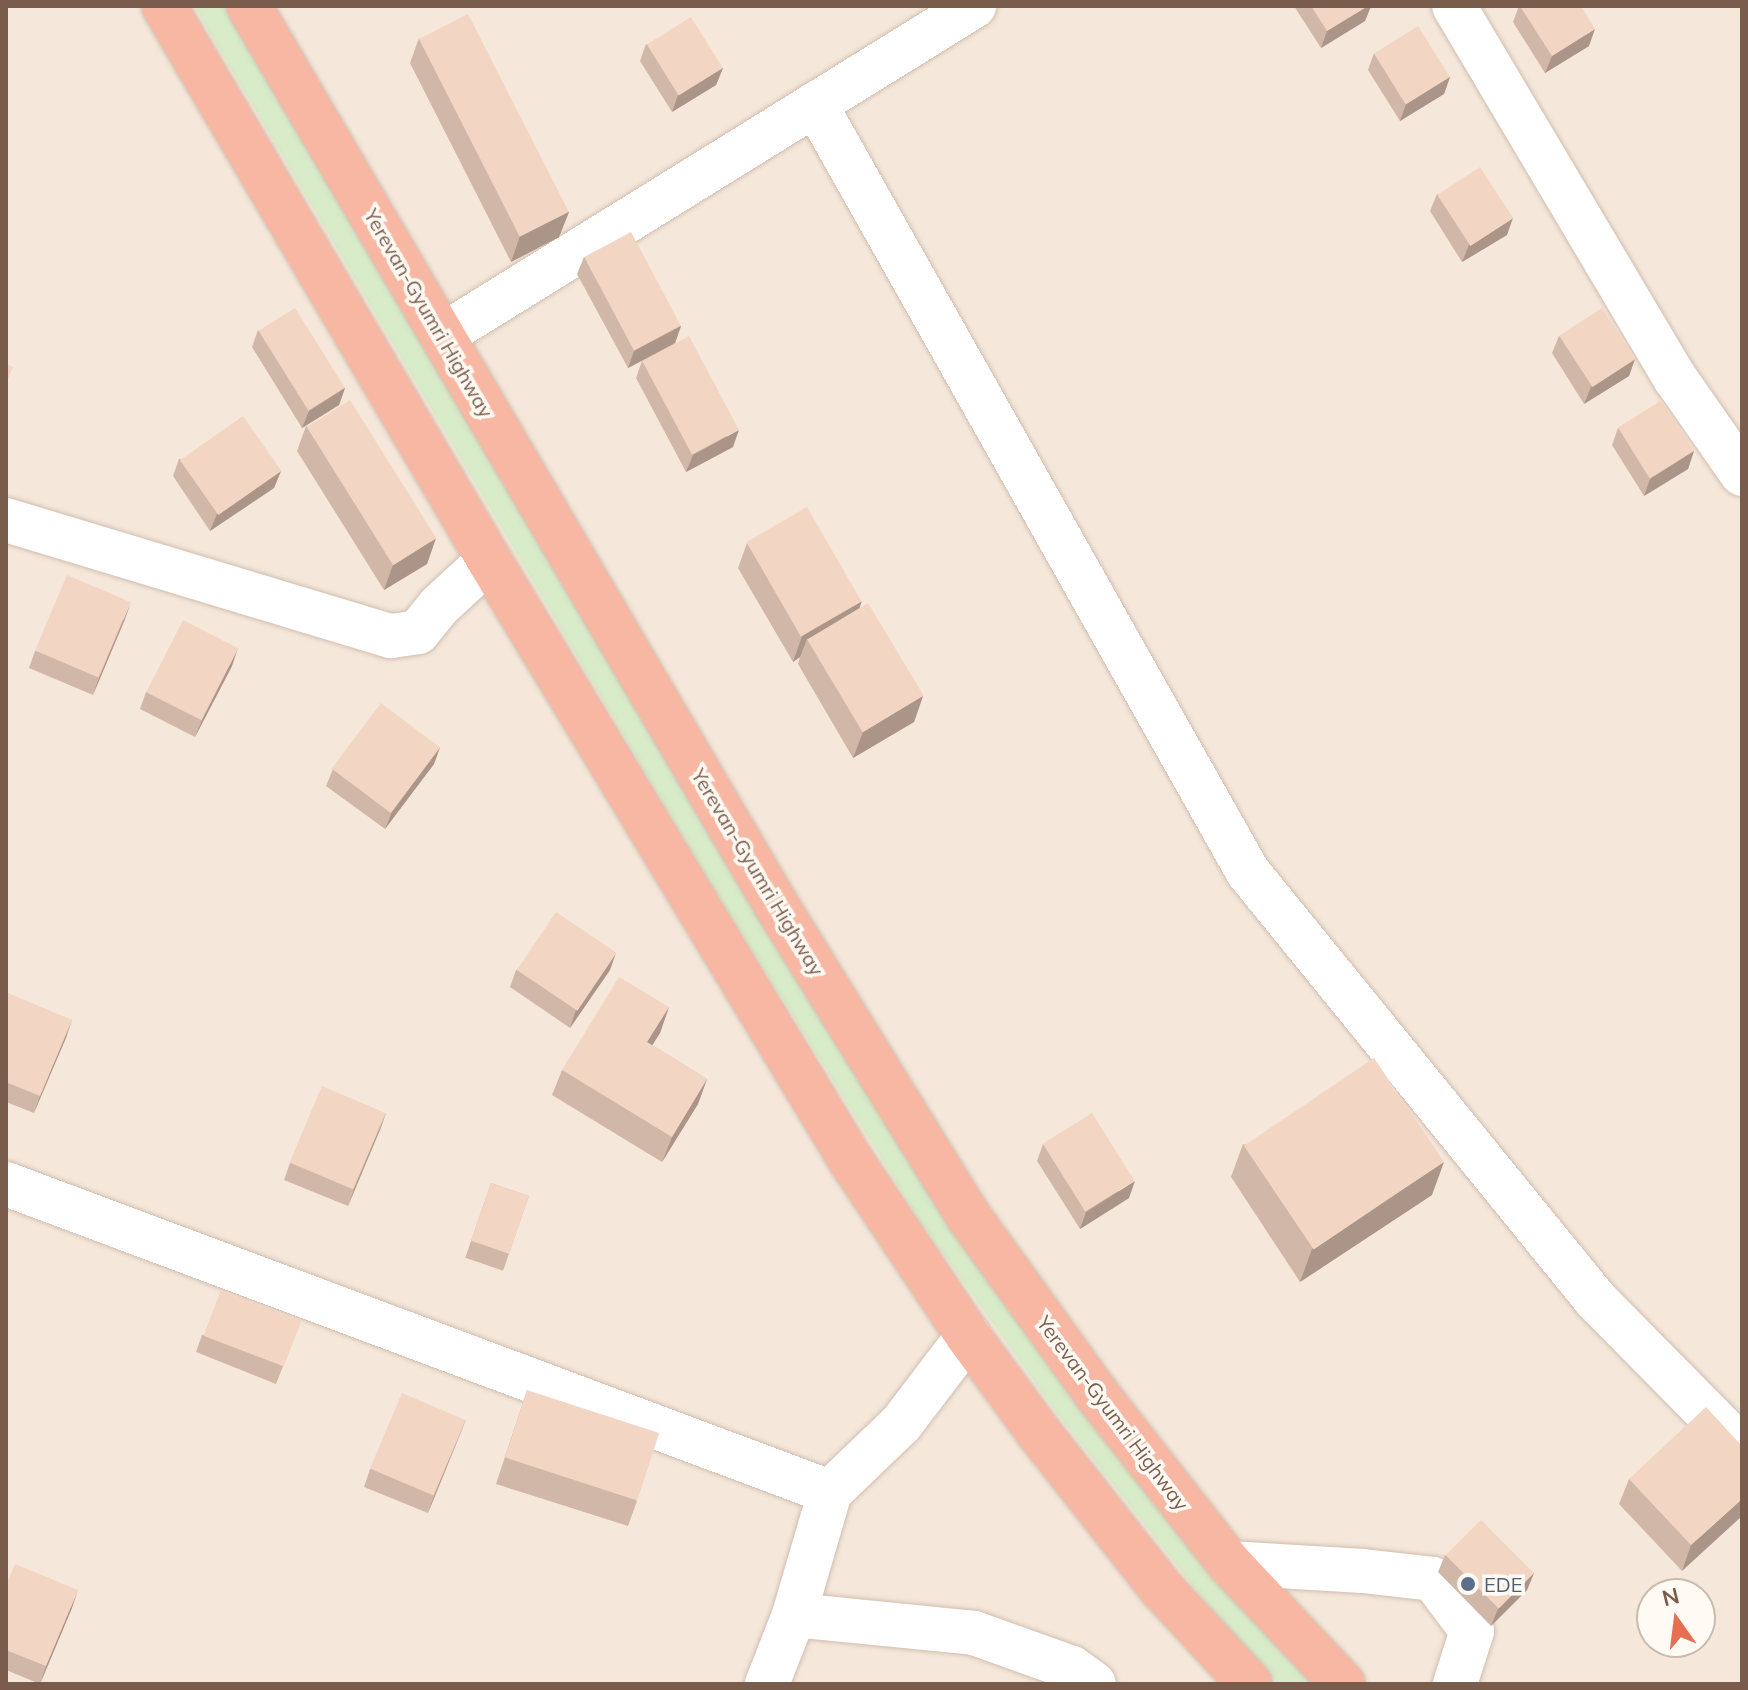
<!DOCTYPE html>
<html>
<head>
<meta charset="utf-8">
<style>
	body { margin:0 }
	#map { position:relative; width:1748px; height:1690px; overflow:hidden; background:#fdf6ec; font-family:Mulish,sans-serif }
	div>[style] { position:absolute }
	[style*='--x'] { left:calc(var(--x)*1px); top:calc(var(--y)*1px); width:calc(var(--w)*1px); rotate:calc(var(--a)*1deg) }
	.residential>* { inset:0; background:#f5e8da }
	.green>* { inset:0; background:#d8ecc9 }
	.roads { filter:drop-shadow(0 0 2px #d1beb0) drop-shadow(0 0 2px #d1beb0) }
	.minor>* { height:44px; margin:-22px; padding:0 22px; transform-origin:22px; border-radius:22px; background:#fff }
	.highway>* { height:44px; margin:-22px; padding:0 22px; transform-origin:22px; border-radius:22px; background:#f7b7a3 }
	.wall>* { inset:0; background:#d1b7a8; transform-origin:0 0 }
	.shaded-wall>* { inset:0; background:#aa9588 }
	.building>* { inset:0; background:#f3d5c3; transform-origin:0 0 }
	.dots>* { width:22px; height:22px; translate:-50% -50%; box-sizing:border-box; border:4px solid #fffaf3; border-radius:50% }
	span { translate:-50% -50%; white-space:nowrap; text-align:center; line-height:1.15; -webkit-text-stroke:7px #fffaf3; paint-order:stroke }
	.street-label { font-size:20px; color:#7a5c4d }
	.service-label { font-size:20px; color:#4e5e75 }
	.left { translate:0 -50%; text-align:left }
	.frame { position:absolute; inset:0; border:8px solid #7a5c4d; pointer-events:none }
	.north { position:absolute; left:1636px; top:1578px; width:80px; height:80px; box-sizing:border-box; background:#fffaf3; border:2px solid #cabbb1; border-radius:50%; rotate:346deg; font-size:22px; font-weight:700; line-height:32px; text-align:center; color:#7a5c4d }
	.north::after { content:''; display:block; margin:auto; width:28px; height:36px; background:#e76f51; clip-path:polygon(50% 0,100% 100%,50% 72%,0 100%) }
</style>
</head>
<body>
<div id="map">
	<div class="residential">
		<i style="clip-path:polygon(evenodd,6px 6px,1742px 6px,1742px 1684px,6px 1684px,6px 6px,1652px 1594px,1700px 1594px,1700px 1642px,1652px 1642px,1652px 1594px)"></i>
	</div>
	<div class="green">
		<i style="clip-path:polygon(194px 6px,224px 6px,732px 866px,1315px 1684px,1279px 1684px,1231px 1634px,1055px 1411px,920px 1221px,710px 882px)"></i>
	</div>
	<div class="roads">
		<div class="minor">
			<i style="--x:1454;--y:6;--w:433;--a:59.3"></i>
			<i style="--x:1675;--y:378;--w:117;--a:55.1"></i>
			<i style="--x:815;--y:104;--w:882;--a:60.59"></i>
			<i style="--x:1248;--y:872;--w:550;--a:50.9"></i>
			<i style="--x:1595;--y:1299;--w:209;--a:45.4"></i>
			<i style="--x:443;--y:335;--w:625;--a:-31.78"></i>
			<i style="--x:6;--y:520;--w:402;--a:16.8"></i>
			<i style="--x:391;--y:636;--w:27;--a:-8"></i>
			<i style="--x:418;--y:632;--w:33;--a:-51"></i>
			<i style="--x:439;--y:606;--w:68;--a:-42.6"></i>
			<i style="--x:6;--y:1184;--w:880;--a:20.5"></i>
			<i style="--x:1229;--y:1563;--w:134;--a:3.4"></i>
			<i style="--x:1363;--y:1571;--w:70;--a:6.5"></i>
			<i style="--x:1433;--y:1579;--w:65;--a:53.1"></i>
			<i style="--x:1472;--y:1631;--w:56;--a:107.8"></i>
			<i style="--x:794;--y:1615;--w:181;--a:5.7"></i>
			<i style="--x:974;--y:1633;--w:104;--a:19.7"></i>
			<i style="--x:1072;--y:1668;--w:27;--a:36"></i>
			<i style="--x:767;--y:1684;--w:74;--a:-68.6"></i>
			<i style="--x:794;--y:1615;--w:128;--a:-73.7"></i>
			<i style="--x:830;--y:1492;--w:98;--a:-43.8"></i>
			<i style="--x:901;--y:1424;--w:111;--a:-52.7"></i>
		</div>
		<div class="highway">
			<i style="--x:164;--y:6;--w:642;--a:59.6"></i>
			<i style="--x:489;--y:560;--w:699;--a:58.92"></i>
			<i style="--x:850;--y:1159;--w:213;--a:56.3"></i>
			<i style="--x:968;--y:1336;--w:120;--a:53.8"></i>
			<i style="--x:1039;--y:1433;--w:197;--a:51.8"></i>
			<i style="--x:1161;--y:1588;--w:131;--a:47.2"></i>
			<i style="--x:249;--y:6;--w:1040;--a:59.61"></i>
			<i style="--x:775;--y:903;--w:369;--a:58.3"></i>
			<i style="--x:969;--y:1217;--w:221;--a:54.2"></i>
			<i style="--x:1098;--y:1396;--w:212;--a:51.9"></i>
			<i style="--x:1229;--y:1563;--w:166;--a:46.7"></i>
		</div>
	</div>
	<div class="wall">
		<i style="clip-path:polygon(1294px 6px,1371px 6px,1365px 21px,1321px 48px)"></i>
		<i style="clip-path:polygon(1519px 6px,1581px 6px,1589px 46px,1545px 73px,1513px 22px)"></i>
		<i style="clip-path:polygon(419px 38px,569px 212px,559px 237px,511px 262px,410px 63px)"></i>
		<i style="clip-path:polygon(646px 44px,723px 68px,716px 85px,672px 112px,640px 61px)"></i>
		<i style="clip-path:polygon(1374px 53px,1450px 77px,1444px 94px,1400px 121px,1368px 70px)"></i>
		<i style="clip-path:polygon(1437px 194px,1507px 235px,1462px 262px,1430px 211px)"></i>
		<i style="clip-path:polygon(584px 257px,681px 326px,675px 343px,733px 447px,686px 472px,636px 378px,642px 361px,628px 368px,577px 274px)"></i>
		<i style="clip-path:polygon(258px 330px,345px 388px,339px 405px,302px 428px,252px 347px)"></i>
		<i style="clip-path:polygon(1559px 336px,1635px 359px,1629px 376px,1584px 404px,1552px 353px)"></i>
		<i style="clip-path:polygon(306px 426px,436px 538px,427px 564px,384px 590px,297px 451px)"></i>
		<i style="clip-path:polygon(1618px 428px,1694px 451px,1688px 469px,1644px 496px,1612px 445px)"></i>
		<i style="clip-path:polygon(179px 459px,281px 471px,274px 488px,210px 531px,173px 476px)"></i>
		<i style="clip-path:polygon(747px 543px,860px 608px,923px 696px,914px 722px,853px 758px,798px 664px,800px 657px,793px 662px,738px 568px)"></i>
		<i style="clip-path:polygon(125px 619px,93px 695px,29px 668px,35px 651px)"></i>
		<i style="clip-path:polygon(232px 666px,195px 737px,140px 709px,146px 692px)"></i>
		<i style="clip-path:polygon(440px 747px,434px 764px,385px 829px,326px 786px,333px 769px)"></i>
		<i style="clip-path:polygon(516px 970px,610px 970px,570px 1028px,510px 987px)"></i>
		<i style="clip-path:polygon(6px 999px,72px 1020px,34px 1113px,6px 1102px)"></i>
		<i style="clip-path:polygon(669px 1007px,660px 1033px,652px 1045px,707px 1079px,698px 1104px,662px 1162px,552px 1095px,562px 1070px)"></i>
		<i style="clip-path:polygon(386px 1113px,348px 1206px,284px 1180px,290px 1163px)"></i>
		<i style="clip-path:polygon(1043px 1144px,1129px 1198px,1080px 1229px,1037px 1161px)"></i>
		<i style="clip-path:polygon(1243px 1144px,1432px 1195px,1300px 1282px,1231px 1177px)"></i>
		<i style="left:491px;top:1183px;width:40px;height:79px;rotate:19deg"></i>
		<i style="clip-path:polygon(301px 1321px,276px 1384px,196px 1352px,202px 1335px)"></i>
		<i style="clip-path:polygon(527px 1390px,637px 1501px,628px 1526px,496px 1484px)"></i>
		<i style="clip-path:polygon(466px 1420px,428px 1513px,364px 1487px,370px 1469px)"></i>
		<i style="clip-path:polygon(1742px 1446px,1682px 1571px,1619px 1504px,1629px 1479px)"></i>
		<i style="clip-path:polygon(1445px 1555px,1534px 1573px,1527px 1590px,1491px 1626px,1438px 1572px)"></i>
		<i style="clip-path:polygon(6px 1585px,72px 1608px,40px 1684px,6px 1670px)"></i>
	</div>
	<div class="shaded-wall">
		<i style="clip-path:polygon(1368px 6px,1371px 6px,1365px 21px,1321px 48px,1327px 31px)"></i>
		<i style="clip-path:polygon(1595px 29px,1589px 46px,1545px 73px,1552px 56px)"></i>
		<i style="clip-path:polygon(723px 68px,716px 85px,672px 112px,678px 95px)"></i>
		<i style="clip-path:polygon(1450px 77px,1444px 94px,1400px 121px,1406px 104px)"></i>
		<i style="clip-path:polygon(569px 212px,559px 237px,511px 262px,520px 236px)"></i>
		<i style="clip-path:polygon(1513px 218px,1507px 235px,1462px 262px,1469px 245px)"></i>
		<i style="clip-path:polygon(681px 326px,675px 343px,628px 368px,634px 351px)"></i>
		<i style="clip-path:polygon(1635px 359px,1629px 376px,1584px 404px,1591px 387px)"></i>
		<i style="clip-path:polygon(345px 388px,339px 405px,302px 428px,309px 411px)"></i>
		<i style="clip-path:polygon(739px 430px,733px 447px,686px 472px,693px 455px)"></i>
		<i style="clip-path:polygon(1694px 451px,1688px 469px,1644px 496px,1650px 479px)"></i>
		<i style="clip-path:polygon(281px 471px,274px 488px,210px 531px,217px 514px)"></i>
		<i style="clip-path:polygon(436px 538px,427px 564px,384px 590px,393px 565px)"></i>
		<i style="clip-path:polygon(862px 601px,853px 626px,807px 639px,800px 657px,793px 662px,802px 636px)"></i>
		<i style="clip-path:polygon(131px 602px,125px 619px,93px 695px,99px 678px)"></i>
		<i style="clip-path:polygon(238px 648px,232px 666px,195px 737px,202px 720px)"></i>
		<i style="clip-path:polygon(923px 696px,914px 722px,853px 758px,863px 732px)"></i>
		<i style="clip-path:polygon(440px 747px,434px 764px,385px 829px,392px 812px)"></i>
		<i style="clip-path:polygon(616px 953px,610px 970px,570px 1028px,576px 1010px)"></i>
		<i style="clip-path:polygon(669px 1007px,660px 1033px,638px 1068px,647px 1042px)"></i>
		<i style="clip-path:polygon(72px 1020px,66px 1038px,34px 1113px,40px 1096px)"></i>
		<i style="clip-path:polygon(707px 1079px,698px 1104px,662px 1162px,672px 1137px)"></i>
		<i style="clip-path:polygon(386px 1113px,380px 1130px,348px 1206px,354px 1189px)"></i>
		<i style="clip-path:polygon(1444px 1162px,1432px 1195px,1300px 1282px,1312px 1249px)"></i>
		<i style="clip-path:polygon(1135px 1181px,1129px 1198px,1080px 1229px,1086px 1212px)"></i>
		<i style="clip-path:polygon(466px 1420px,459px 1437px,428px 1513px,434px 1496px)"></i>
		<i style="clip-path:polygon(1742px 1499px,1742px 1516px,1682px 1571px,1691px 1545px)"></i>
		<i style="clip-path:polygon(1534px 1573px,1527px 1590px,1491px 1626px,1498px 1609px)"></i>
		<i style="clip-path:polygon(78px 1590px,72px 1608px,40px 1684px,46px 1666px)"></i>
	</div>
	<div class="building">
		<i style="clip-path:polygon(1311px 6px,1368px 6px,1327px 31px)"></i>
		<i style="clip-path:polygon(1520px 6px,1581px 6px,1595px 29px,1552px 56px)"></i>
		<i style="left:468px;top:14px;width:222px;height:55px;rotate:63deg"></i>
		<i style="left:691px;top:17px;width:60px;height:52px;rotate:58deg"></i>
		<i style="left:1418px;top:26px;width:60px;height:52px;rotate:58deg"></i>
		<i style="left:1480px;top:167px;width:61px;height:51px;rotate:57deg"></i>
		<i style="left:631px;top:232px;width:106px;height:53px;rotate:62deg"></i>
		<i style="left:295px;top:308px;width:94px;height:43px;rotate:58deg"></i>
		<i style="left:1602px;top:308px;width:61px;height:51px;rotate:57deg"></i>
		<i style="left:689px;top:336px;width:106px;height:53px;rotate:62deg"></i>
		<i style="clip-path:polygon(6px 364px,13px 367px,6px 383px)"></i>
		<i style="left:350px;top:400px;width:163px;height:51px;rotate:58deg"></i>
		<i style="left:1662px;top:400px;width:60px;height:52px;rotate:58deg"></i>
		<i style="left:243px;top:416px;width:67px;height:77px;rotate:55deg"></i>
		<i style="left:807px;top:507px;width:109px;height:70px;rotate:60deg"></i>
		<i style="left:67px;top:575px;width:69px;height:82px;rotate:23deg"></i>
		<i style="left:868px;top:603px;width:108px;height:71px;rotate:59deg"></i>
		<i style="left:183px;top:620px;width:62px;height:81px;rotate:27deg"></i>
		<i style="left:381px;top:703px;width:74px;height:82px;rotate:37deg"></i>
		<i style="left:556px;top:912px;width:73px;height:70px;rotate:34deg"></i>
		<i style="clip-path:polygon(619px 977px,669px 1007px,647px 1042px,707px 1079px,672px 1137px,562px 1070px)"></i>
		<i style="clip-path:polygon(8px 993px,72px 1020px,40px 1096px,6px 1082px,6px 999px)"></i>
		<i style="left:1374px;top:1058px;width:125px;height:157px;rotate:56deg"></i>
		<i style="left:322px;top:1086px;width:69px;height:83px;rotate:23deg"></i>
		<i style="left:1092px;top:1113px;width:80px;height:58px;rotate:58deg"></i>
		<i style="left:491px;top:1183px;width:40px;height:61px;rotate:19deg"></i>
		<i style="left:221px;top:1290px;width:86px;height:49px;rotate:21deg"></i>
		<i style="left:527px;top:1390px;width:139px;height:71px;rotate:18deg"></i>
		<i style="left:402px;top:1393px;width:69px;height:82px;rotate:23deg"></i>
		<i style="clip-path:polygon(1706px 1407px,1742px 1446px,1742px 1499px,1691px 1545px,1629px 1479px)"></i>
		<i style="left:1481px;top:1520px;width:75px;height:50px;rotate:45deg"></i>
		<i style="clip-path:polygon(15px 1564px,78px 1590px,46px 1666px,6px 1650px,6px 1585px)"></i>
	</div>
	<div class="dots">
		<i style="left:1468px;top:1584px;background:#5c6f8a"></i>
	</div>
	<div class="street-label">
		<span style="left:429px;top:313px;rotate:60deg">Yerevan-Gyumri Highway</span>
		<span style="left:758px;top:872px;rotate:59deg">Yerevan-Gyumri Highway</span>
		<span style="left:1113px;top:1413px;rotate:53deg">Yerevan-Gyumri Highway</span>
	</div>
	<div class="service-label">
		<span class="left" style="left:1484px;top:1584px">EDE</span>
	</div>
	<div class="frame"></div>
	<div class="north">N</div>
</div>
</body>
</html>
